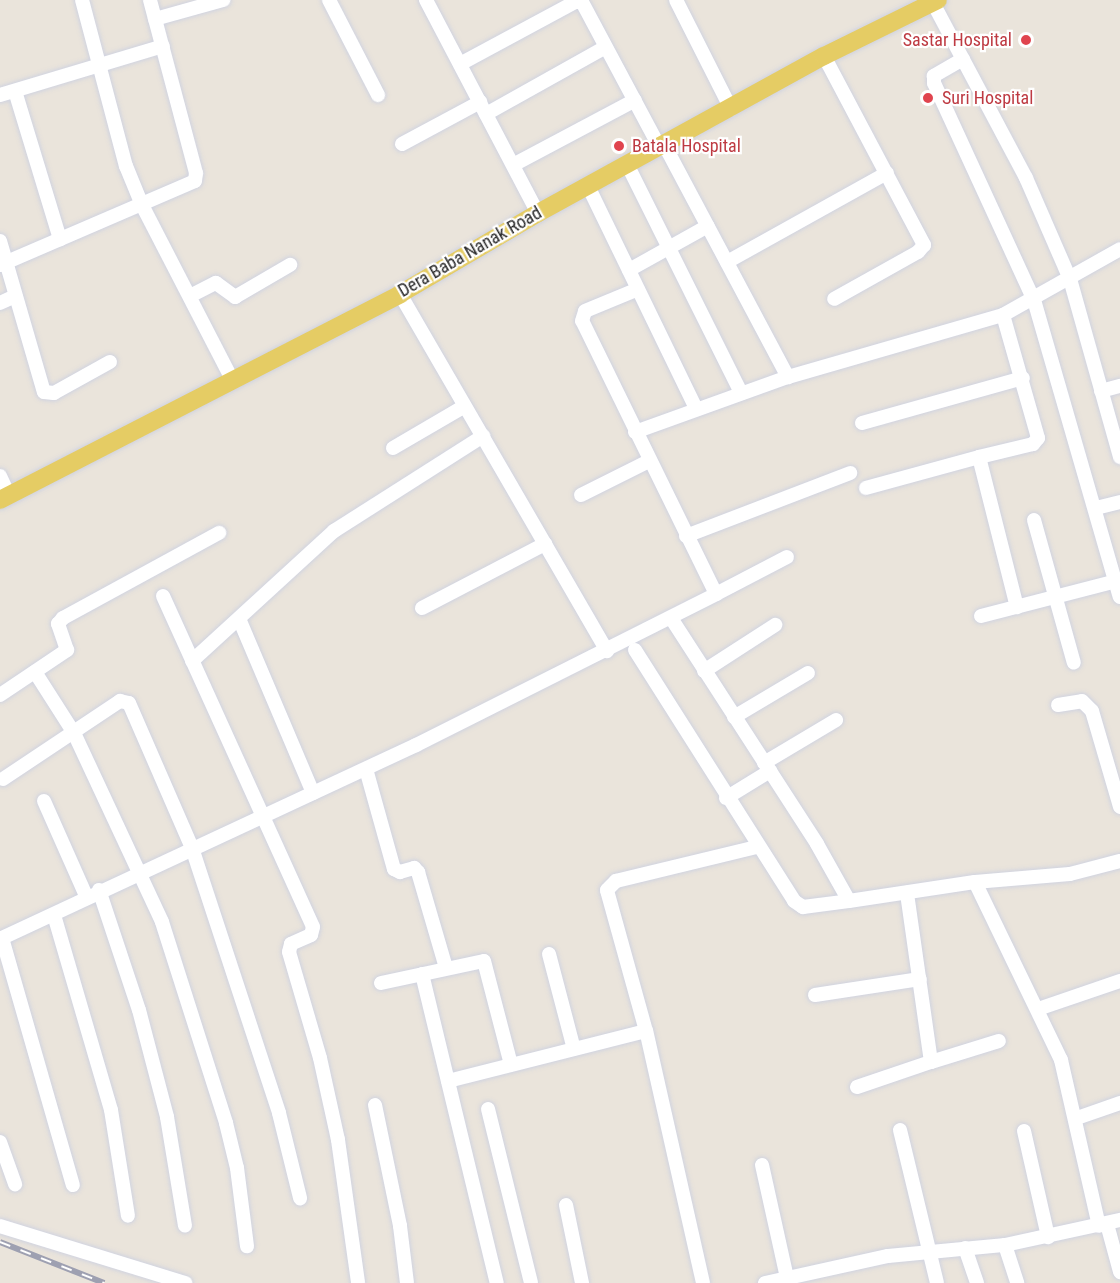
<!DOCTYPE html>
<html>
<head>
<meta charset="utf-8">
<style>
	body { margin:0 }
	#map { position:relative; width:1120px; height:1283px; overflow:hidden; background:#eae4db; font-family:"Roboto Condensed",sans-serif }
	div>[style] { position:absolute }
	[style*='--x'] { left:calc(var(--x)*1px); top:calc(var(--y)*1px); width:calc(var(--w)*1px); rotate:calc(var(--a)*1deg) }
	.roads { filter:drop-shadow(0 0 2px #d0d3e0) drop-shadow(0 0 2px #d0d3e0) }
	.minor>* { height:14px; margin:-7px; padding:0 7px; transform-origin:7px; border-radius:7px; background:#fff }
	.major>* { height:18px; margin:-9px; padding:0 9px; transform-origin:9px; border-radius:9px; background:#e5cc64 }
	.rail>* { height:6px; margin-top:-3px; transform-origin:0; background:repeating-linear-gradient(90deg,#fff 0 11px,#9ea0b1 0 22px); box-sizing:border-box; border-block:2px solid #9ea0b1 }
	.dots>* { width:16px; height:16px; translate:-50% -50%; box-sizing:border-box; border:3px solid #fff; border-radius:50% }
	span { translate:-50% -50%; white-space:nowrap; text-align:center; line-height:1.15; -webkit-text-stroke:4.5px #fff; paint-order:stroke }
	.health-label { font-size:18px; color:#be3a42 }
	.right { translate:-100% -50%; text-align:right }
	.left { translate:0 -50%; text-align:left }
	.street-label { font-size:18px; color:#282828 }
</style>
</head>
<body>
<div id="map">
	<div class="roads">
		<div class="minor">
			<i style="--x:82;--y:0;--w:172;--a:75.2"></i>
			<i style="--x:126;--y:166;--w:42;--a:67.7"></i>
			<i style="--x:142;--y:205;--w:196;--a:62.7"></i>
			<i style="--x:329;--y:0;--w:107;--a:62.7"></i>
			<i style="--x:426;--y:0;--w:241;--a:62.3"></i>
			<i style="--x:676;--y:0;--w:122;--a:63.2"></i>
			<i style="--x:933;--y:3;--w:198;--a:62"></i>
			<i style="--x:1026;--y:178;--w:110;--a:66.5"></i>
			<i style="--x:1070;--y:279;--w:185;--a:74.3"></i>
			<i style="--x:155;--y:19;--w:71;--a:-15.6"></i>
			<i style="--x:824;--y:56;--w:214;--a:62.1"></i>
			<i style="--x:924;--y:245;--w:9;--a:131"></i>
			<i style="--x:918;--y:252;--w:96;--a:150.8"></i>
			<i style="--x:963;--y:59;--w:34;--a:150"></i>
			<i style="--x:934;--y:76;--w:7;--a:90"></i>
			<i style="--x:934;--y:83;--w:239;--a:65.3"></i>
			<i style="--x:1034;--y:300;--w:309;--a:73.9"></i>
			<i style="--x:460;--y:64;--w:131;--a:-28.3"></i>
			<i style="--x:575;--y:2;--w:7;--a:0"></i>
			<i style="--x:582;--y:2;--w:166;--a:61.9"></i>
			<i style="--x:15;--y:91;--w:155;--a:73.1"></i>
			<i style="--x:0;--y:95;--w:170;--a:-16.7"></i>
			<i style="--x:486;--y:114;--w:137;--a:-29.2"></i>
			<i style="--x:402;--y:144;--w:89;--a:-28.3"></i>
			<i style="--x:665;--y:146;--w:262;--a:62"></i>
			<i style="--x:513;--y:165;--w:138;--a:-28"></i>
			<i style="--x:628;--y:166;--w:254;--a:63.5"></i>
			<i style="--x:588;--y:186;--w:247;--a:64.1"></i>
			<i style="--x:0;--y:241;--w:157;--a:73.8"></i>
			<i style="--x:44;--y:392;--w:10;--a:6"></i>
			<i style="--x:54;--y:393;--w:64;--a:-29"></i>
			<i style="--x:727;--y:262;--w:183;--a:-29.1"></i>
			<i style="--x:0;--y:265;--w:212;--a:-23.3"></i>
			<i style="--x:195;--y:181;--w:8;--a:-83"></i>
			<i style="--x:196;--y:173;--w:179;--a:-104.9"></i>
			<i style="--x:629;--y:270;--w:90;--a:-29.1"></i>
			<i style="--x:400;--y:294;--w:413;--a:59.9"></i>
			<i style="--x:190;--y:296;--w:29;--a:-27"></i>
			<i style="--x:216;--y:283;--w:24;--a:36"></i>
			<i style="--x:235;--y:297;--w:64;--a:-30.2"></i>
			<i style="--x:0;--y:303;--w:17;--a:-25"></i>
			<i style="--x:1003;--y:315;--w:128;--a:74.1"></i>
			<i style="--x:1038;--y:438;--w:8;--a:130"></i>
			<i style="--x:1033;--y:444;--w:56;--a:166.5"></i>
			<i style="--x:979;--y:457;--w:155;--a:75.8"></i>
			<i style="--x:1101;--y:391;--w:20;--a:-15"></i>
			<i style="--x:862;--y:423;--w:167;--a:-15.6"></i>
			<i style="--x:635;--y:432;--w:163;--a:-19.8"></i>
			<i style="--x:788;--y:377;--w:224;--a:-16.1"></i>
			<i style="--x:1003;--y:315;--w:134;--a:-29.4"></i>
			<i style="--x:393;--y:448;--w:83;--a:-30.3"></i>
			<i style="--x:0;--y:476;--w:21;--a:65"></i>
			<i style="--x:866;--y:488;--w:117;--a:-15.3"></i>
			<i style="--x:581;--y:495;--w:76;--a:-26.6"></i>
			<i style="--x:1096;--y:508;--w:25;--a:-14"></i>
			<i style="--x:1034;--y:520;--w:148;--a:74.4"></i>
			<i style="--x:686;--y:536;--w:176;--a:-21"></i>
			<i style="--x:716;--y:594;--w:80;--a:-27.5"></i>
			<i style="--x:163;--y:596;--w:363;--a:65.6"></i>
			<i style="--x:313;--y:927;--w:8;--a:104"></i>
			<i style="--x:311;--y:935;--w:22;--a:156"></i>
			<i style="--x:291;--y:944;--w:8;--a:104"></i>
			<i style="--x:289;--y:952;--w:110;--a:73.7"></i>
			<i style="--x:320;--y:1058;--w:84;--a:77.6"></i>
			<i style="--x:338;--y:1140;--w:144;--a:82"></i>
			<i style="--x:422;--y:608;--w:139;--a:-27.5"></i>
			<i style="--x:981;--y:616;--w:139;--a:-14.5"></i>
			<i style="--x:671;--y:618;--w:269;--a:57.1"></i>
			<i style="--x:817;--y:844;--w:65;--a:60.7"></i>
			<i style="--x:849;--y:901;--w:127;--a:-8.6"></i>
			<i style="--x:975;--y:882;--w:95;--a:-4.8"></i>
			<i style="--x:1070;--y:874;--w:52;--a:-14.6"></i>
			<i style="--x:240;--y:621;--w:187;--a:67"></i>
			<i style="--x:635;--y:650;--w:297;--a:57.6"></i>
			<i style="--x:794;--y:901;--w:11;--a:34"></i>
			<i style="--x:803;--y:907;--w:46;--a:-7.4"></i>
			<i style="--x:192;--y:661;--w:193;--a:-42.5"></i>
			<i style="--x:334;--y:531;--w:177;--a:-32.5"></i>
			<i style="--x:704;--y:671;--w:85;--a:-32.9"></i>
			<i style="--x:35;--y:672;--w:72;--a:57.4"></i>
			<i style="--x:74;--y:733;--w:208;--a:65"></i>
			<i style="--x:162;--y:922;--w:211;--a:72.3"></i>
			<i style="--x:226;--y:1123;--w:46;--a:76.3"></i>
			<i style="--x:237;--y:1168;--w:79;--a:82.7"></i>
			<i style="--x:0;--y:695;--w:81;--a:-33.9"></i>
			<i style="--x:67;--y:650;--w:28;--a:-109"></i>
			<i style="--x:58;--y:624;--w:8;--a:-50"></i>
			<i style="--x:63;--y:618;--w:178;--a:-28.6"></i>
			<i style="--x:1058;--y:705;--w:24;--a:-9"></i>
			<i style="--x:1082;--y:701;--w:14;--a:45"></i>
			<i style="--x:1092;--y:711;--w:100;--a:73.7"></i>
			<i style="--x:734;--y:717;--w:86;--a:-30.7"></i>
			<i style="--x:764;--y:763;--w:84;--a:-30.8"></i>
			<i style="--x:366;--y:769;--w:104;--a:74.4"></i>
			<i style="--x:394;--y:869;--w:7;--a:27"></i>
			<i style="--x:400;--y:872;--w:15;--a:-16"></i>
			<i style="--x:414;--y:868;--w:6;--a:45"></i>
			<i style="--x:418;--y:872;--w:100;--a:73.7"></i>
			<i style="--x:3;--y:779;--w:141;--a:-33.7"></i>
			<i style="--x:120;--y:701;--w:9;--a:13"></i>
			<i style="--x:129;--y:703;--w:158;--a:66.5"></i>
			<i style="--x:192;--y:848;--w:279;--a:71.8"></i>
			<i style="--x:279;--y:1113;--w:88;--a:76.1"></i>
			<i style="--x:726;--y:798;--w:52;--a:-31.5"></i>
			<i style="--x:44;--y:801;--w:106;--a:66.1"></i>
			<i style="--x:975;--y:882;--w:198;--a:64.2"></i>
			<i style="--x:1061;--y:1060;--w:170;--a:77.1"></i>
			<i style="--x:99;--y:890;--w:126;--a:71.6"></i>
			<i style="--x:139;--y:1010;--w:111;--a:75.3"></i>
			<i style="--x:167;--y:1117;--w:110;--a:80.6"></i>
			<i style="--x:54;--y:915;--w:203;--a:73.7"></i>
			<i style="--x:111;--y:1110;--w:107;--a:80.9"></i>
			<i style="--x:2;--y:938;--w:257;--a:74"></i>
			<i style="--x:0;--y:939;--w:459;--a:-25"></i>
			<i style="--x:416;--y:745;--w:336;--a:-26.7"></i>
			<i style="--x:716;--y:594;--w:304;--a:-116.1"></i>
			<i style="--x:582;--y:321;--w:10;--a:-73"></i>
			<i style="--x:585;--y:311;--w:57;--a:-22.5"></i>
			<i style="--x:549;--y:954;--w:98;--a:75.3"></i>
			<i style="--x:422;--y:974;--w:318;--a:76.4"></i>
			<i style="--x:381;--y:983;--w:105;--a:-12.1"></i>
			<i style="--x:484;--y:961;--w:107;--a:75.4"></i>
			<i style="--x:815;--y:995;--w:106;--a:-8.7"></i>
			<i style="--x:1038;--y:1009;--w:87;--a:-18.9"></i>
			<i style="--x:931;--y:1062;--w:71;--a:-17.2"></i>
			<i style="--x:448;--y:1081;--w:204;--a:-14.2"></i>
			<i style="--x:857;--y:1087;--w:78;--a:-18.7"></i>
			<i style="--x:931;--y:1062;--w:171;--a:-98.1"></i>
			<i style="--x:375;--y:1105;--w:124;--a:78.3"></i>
			<i style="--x:400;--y:1226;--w:57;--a:83"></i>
			<i style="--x:488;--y:1109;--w:179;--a:76.1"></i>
			<i style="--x:1077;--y:1118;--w:46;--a:-19.2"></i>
			<i style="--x:900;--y:1130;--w:157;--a:76.4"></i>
			<i style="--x:1024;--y:1131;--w:109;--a:77.2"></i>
			<i style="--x:0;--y:1142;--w:45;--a:70.3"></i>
			<i style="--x:762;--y:1165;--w:116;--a:77.5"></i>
			<i style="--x:566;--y:1205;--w:80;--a:78.4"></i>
			<i style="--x:1107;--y:1224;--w:50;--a:74.8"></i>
			<i style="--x:0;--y:1226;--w:194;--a:17.1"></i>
			<i style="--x:1005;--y:1245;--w:40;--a:72"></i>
			<i style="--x:965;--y:1248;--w:37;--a:71"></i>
			<i style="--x:703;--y:1283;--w:258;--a:-102.7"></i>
			<i style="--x:646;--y:1031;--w:146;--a:-105.5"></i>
			<i style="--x:607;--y:890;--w:13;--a:-45"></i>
			<i style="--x:616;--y:881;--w:145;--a:-13.6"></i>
			<i style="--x:765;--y:1283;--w:126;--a:-12.4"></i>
			<i style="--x:888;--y:1256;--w:118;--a:-5.4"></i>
			<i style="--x:1005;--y:1245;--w:118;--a:-12.3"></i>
		</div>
		<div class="major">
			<i style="--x:0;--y:500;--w:450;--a:-27.2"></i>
			<i style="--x:400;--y:294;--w:160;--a:-30.4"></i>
			<i style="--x:538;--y:213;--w:326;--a:-28.8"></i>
			<i style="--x:824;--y:56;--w:127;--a:-26.2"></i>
		</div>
	</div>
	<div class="rail">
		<i style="--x:0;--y:1242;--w:112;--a:21.5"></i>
	</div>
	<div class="dots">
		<i style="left:1026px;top:40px;background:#e0444e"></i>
		<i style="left:928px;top:98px;background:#e0444e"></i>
		<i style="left:619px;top:146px;background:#e0444e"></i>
	</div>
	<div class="health-label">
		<span class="right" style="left:1012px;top:40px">Sastar Hospital</span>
		<span class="left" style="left:942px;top:98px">Suri Hospital</span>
		<span class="left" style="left:632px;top:146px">Batala Hospital</span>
	</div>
	<div class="street-label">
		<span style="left:470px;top:252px;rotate:-30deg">Dera Baba Nanak Road</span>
	</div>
</div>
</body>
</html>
